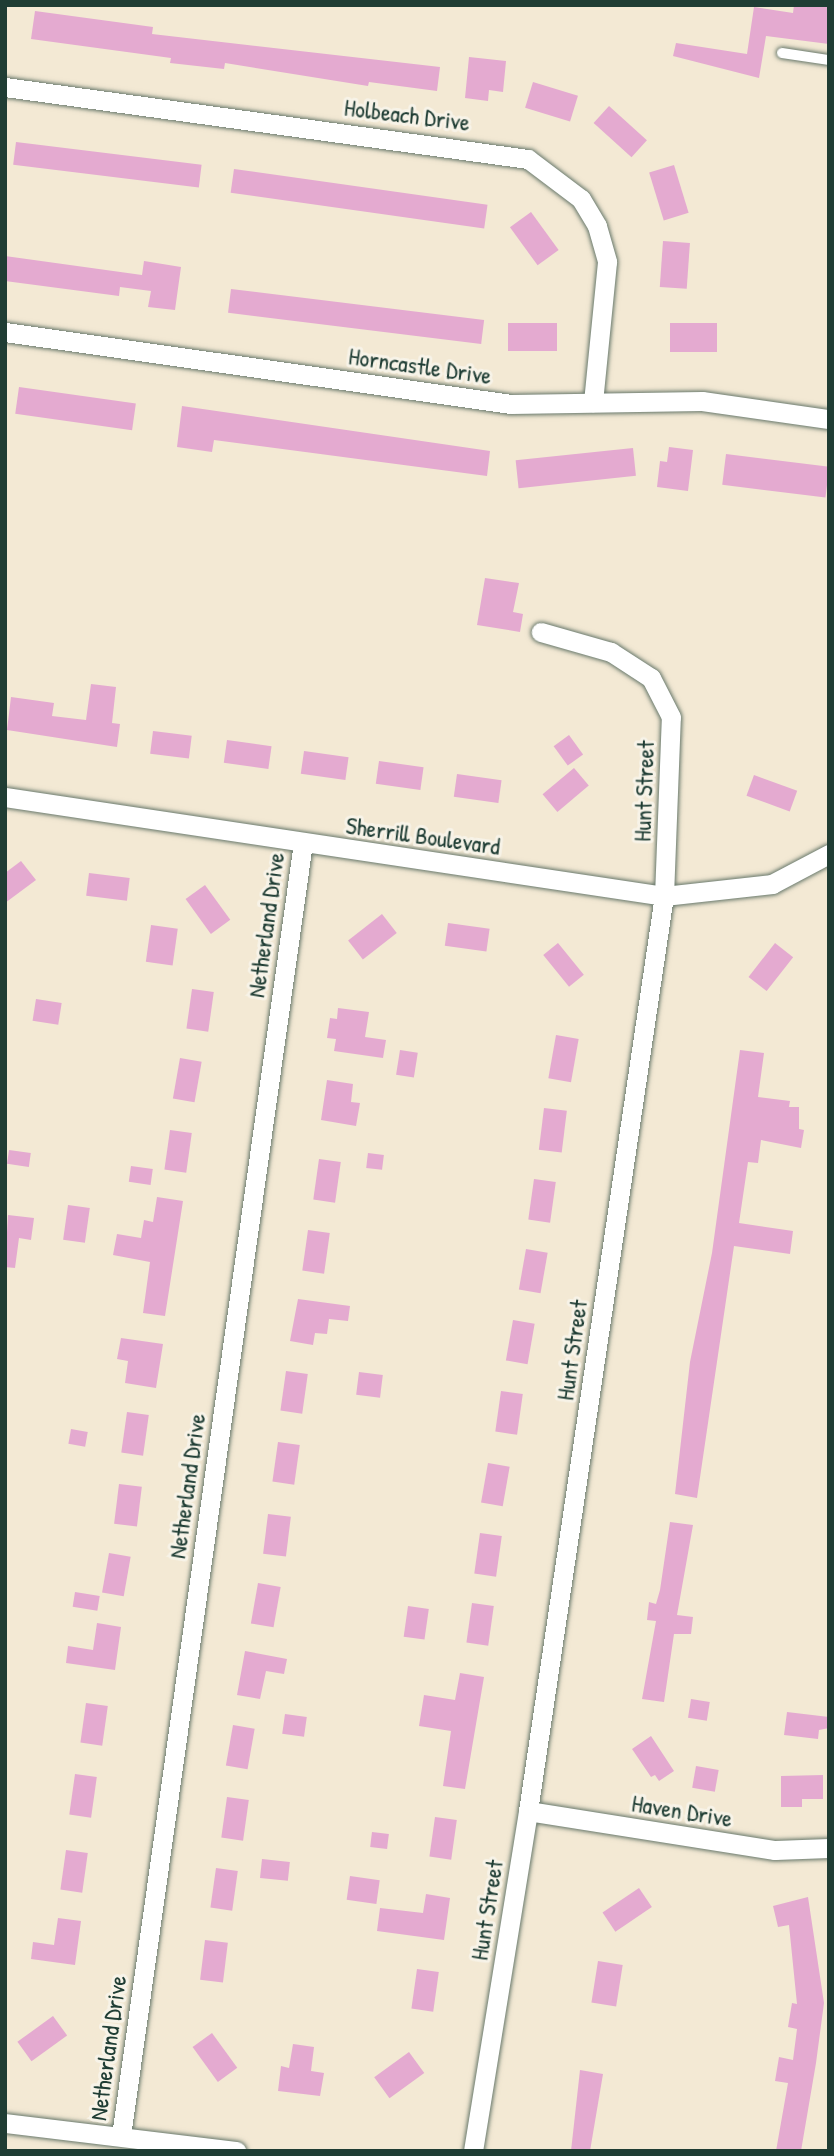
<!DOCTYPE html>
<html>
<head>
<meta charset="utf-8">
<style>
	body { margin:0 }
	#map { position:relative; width:834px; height:2156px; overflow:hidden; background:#f3e9d4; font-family:"Patrick Hand",sans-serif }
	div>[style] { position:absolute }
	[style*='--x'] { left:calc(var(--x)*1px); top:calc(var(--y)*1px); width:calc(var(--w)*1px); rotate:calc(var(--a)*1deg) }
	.building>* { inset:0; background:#e4aad0; transform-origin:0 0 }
	.roads { filter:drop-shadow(0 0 2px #69796c) drop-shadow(0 0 2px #69796c) }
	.service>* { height:10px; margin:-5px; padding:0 5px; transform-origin:5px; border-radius:5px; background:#fff }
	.minor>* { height:19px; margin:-9.5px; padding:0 9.5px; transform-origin:9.5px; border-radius:9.5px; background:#fff }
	span { translate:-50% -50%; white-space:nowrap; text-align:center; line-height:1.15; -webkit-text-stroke:6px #f7f3e8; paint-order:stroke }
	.street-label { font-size:24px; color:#1f3d34 }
	.frame { position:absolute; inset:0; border:7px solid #1f3d34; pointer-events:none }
</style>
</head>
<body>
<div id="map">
	<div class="building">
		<i style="clip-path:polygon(794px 5px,829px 5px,829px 44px,766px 36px,759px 78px,673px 56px,676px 43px,747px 54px,754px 7px,793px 13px)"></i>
		<i style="clip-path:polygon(35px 11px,153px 27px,152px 34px,440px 67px,437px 91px,369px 82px,368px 86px,225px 63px,224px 69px,170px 63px,171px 58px,31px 39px)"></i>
		<i style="clip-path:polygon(469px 57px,506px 61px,503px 92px,489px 90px,488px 101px,465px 98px)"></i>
		<i style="left:533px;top:82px;width:47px;height:27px;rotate:17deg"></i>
		<i style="left:609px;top:106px;width:51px;height:23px;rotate:42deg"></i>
		<i style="left:16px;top:142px;width:187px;height:23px;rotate:7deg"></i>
		<i style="left:674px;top:165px;width:50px;height:26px;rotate:73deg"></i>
		<i style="left:234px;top:169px;width:256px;height:24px;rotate:8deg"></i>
		<i style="left:531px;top:212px;width:47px;height:26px;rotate:54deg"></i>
		<i style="left:663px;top:241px;width:27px;height:46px;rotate:4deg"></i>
		<i style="clip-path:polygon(5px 256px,142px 275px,144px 261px,181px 267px,175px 310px,148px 307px,151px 291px,120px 287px,119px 296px,5px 281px)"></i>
		<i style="left:231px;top:289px;width:255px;height:24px;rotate:7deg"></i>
		<i style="left:508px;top:323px;width:49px;height:28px"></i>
		<i style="left:670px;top:323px;width:47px;height:29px"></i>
		<i style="left:19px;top:387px;width:118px;height:27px;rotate:8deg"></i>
		<i style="clip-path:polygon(182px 406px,490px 451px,487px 476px,214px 440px,212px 452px,177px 447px)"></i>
		<i style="clip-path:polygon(669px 447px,693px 450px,688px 491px,657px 487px,660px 461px,667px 462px)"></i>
		<i style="left:633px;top:448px;width:28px;height:118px;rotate:84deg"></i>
		<i style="left:726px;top:454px;width:104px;height:31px;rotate:7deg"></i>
		<i style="clip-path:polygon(485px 578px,519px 583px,513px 612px,523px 614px,520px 632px,477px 625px)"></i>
		<i style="clip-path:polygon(91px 684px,116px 687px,112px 723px,120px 724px,117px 747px,7px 730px,11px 697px,54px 703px,52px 716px,86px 720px)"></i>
		<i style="left:153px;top:731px;width:39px;height:23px;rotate:7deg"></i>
		<i style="left:569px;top:735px;width:24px;height:19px;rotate:54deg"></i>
		<i style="left:227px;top:740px;width:45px;height:23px;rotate:8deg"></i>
		<i style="left:304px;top:751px;width:45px;height:23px;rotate:8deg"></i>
		<i style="left:379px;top:761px;width:45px;height:23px;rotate:8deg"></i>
		<i style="left:574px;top:768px;width:23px;height:41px;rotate:50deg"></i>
		<i style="left:457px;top:774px;width:45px;height:23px;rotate:8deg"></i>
		<i style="left:754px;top:775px;width:46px;height:22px;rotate:20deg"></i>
		<i style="clip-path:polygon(21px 861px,36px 880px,5px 903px,5px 873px)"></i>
		<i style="left:89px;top:873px;width:41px;height:23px;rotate:7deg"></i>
		<i style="left:205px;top:885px;width:43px;height:24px;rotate:54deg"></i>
		<i style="left:382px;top:914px;width:24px;height:43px;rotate:52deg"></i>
		<i style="left:448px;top:923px;width:42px;height:23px;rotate:8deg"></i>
		<i style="left:151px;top:925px;width:27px;height:37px;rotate:8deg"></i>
		<i style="left:558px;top:943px;width:41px;height:19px;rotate:51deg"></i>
		<i style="left:775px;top:943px;width:23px;height:43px;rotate:38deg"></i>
		<i style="left:192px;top:989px;width:22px;height:40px;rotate:8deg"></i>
		<i style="left:36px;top:999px;width:26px;height:22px;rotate:9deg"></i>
		<i style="clip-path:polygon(338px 1008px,369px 1012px,365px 1037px,386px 1040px,383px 1058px,334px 1051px,336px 1039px,327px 1038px,330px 1018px,337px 1019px)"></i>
		<i style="left:556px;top:1035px;width:23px;height:44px;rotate:10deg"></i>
		<i style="left:400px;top:1050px;width:18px;height:25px;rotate:9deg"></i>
		<i style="clip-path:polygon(740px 1050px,764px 1053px,758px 1097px,790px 1101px,789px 1107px,799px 1107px,799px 1129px,804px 1130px,801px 1148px,761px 1140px,758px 1163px,748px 1162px,739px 1223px,793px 1231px,790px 1254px,734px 1246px,697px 1498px,675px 1494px,690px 1362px,712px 1253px)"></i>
		<i style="left:180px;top:1058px;width:22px;height:41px;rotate:10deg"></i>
		<i style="clip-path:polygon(327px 1080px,353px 1084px,351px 1102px,360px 1103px,356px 1126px,321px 1120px)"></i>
		<i style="left:544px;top:1108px;width:23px;height:42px;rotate:7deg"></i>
		<i style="left:170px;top:1130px;width:22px;height:40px;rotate:8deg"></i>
		<i style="left:9px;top:1150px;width:22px;height:14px;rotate:8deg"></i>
		<i style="left:368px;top:1153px;width:16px;height:15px;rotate:7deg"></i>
		<i style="left:319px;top:1159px;width:22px;height:41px;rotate:8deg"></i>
		<i style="left:131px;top:1166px;width:22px;height:16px;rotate:8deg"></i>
		<i style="left:534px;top:1179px;width:22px;height:41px;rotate:8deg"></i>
		<i style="clip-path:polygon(157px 1197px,183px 1201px,165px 1316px,143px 1313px,150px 1262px,113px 1255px,117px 1234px,141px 1238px,144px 1220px,153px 1222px)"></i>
		<i style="left:68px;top:1205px;width:22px;height:35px;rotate:8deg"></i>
		<i style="clip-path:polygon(8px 1215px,34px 1218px,31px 1240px,19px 1238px,15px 1268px,5px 1267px)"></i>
		<i style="left:308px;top:1230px;width:22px;height:41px;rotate:8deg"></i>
		<i style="left:526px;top:1249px;width:22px;height:41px;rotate:10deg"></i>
		<i style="clip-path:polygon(298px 1299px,350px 1306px,348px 1321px,329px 1319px,327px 1334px,315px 1333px,313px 1345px,290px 1341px)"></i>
		<i style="left:513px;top:1320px;width:22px;height:41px;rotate:10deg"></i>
		<i style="clip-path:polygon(121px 1338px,163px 1344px,156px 1388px,125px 1383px,128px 1361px,117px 1359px)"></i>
		<i style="left:286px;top:1371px;width:22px;height:40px;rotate:8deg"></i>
		<i style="left:359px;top:1372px;width:24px;height:23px;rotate:7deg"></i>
		<i style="left:501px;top:1391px;width:22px;height:41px;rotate:8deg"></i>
		<i style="left:127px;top:1412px;width:22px;height:41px;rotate:8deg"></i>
		<i style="left:71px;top:1429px;width:17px;height:15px;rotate:10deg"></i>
		<i style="left:278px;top:1442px;width:22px;height:40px;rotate:8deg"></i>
		<i style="left:488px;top:1463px;width:22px;height:40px;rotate:10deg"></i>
		<i style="left:119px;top:1484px;width:23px;height:40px;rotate:7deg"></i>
		<i style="left:268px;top:1514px;width:23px;height:40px;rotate:7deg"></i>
		<i style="clip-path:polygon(670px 1522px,693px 1525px,677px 1615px,693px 1617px,691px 1634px,674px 1634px,664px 1702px,642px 1699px,656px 1621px,647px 1620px,649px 1602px,656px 1604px,660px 1590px)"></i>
		<i style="left:480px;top:1533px;width:22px;height:41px;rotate:8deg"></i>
		<i style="left:109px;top:1553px;width:22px;height:40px;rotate:10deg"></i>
		<i style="left:258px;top:1583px;width:23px;height:41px;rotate:10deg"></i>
		<i style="left:75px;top:1592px;width:25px;height:15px;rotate:9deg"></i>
		<i style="left:472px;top:1603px;width:22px;height:40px;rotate:8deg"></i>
		<i style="left:408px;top:1606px;width:21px;height:31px;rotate:8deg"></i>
		<i style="clip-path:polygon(97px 1623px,121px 1627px,115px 1670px,66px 1663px,68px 1646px,93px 1650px)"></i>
		<i style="clip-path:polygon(245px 1651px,287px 1659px,284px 1674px,266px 1671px,260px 1699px,237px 1695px)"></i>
		<i style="clip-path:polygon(460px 1673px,484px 1677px,465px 1789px,443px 1786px,451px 1731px,419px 1726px,424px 1695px,455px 1700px)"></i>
		<i style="left:691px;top:1699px;width:19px;height:19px;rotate:9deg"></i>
		<i style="left:86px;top:1703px;width:22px;height:40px;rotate:8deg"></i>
		<i style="clip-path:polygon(787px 1712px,829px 1717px,829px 1728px,819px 1730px,818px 1739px,784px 1735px)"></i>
		<i style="left:285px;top:1714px;width:22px;height:20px;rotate:8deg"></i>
		<i style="left:233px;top:1725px;width:22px;height:41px;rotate:10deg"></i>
		<i style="clip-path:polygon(651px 1736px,674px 1771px,659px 1781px,655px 1775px,651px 1777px,632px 1749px)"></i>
		<i style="left:696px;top:1766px;width:23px;height:22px;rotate:10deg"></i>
		<i style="left:75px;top:1774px;width:22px;height:41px;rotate:8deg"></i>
		<i style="clip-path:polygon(823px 1775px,823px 1799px,802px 1799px,802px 1807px,781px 1807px,781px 1776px)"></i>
		<i style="left:227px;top:1797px;width:22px;height:41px;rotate:8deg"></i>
		<i style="left:435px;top:1817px;width:22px;height:40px;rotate:8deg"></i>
		<i style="left:372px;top:1832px;width:17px;height:15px;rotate:7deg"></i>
		<i style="left:66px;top:1850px;width:22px;height:40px;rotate:8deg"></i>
		<i style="left:262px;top:1859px;width:28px;height:19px;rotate:6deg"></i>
		<i style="left:216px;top:1868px;width:22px;height:40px;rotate:8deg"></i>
		<i style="left:350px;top:1876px;width:30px;height:24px;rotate:8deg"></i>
		<i style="left:639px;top:1888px;width:23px;height:44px;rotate:56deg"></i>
		<i style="clip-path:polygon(426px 1894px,450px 1898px,444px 1940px,377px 1931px,380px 1908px,423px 1913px)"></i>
		<i style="clip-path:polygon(808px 1897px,824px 2003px,816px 2063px,801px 2151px,776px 2151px,788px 2083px,775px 2081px,779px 2057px,793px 2060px,797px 2029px,788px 2027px,792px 2003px,797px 2004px,789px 1925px,778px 1927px,773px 1906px)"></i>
		<i style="clip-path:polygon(58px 1918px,81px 1921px,75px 1965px,31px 1959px,33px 1942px,54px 1945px)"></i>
		<i style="left:205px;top:1940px;width:23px;height:40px;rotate:7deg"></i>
		<i style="left:598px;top:1961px;width:25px;height:42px;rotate:9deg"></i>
		<i style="left:417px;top:1969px;width:22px;height:40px;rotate:8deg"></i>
		<i style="left:53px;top:2016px;width:24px;height:44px;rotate:54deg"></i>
		<i style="left:212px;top:2033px;width:43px;height:24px;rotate:54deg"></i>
		<i style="clip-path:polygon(293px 2044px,314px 2047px,311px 2071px,324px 2073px,320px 2096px,278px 2091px,281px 2066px,289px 2068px)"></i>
		<i style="left:409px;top:2052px;width:26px;height:43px;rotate:54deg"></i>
		<i style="clip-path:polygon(580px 2070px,603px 2074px,590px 2151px,571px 2151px)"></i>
	</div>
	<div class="roads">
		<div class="service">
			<i style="--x:782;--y:53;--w:48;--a:8.5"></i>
		</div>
		<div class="minor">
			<i style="--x:5;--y:87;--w:528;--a:7.84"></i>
			<i style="--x:528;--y:159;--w:66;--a:37"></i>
			<i style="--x:581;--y:199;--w:31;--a:59"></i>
			<i style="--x:597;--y:226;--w:37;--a:74"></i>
			<i style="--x:607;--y:262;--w:141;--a:95.7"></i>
			<i style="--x:5;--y:332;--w:511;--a:8.1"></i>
			<i style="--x:511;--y:404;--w:191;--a:-0.9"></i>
			<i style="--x:702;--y:401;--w:128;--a:8.1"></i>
			<i style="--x:5;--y:797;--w:666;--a:8.54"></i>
			<i style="--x:664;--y:896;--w:109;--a:-6.3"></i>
			<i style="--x:772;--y:884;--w:64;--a:-27.8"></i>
			<i style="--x:528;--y:1811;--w:250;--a:9"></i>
			<i style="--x:775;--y:1850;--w:54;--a:-2.1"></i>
			<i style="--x:5;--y:2123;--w:233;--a:6.9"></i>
			<i style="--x:121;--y:2136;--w:1306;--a:-81.99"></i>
			<i style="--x:473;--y:2151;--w:344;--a:-80.8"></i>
			<i style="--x:528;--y:1811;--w:925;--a:-81.55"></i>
			<i style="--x:664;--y:896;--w:179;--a:-87.8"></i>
			<i style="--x:671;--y:717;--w:44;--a:-117.1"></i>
			<i style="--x:651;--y:678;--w:48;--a:-147"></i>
			<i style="--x:611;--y:652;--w:73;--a:-164.1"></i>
		</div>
	</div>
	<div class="street-label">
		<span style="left:407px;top:115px;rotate:7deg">Holbeach Drive</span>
		<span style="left:420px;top:366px;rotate:8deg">Horncastle Drive</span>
		<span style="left:644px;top:791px;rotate:-88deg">Hunt Street</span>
		<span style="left:423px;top:836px;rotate:8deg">Sherrill Boulevard</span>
		<span style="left:266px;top:925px;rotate:-82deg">Netherland Drive</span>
		<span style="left:572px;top:1350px;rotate:-82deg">Hunt Street</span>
		<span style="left:187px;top:1486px;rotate:-82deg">Netherland Drive</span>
		<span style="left:682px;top:1811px;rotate:9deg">Haven Drive</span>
		<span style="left:487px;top:1910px;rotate:-81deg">Hunt Street</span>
		<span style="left:108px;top:2048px;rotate:-82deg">Netherland Drive</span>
	</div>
	<div class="frame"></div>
</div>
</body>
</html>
